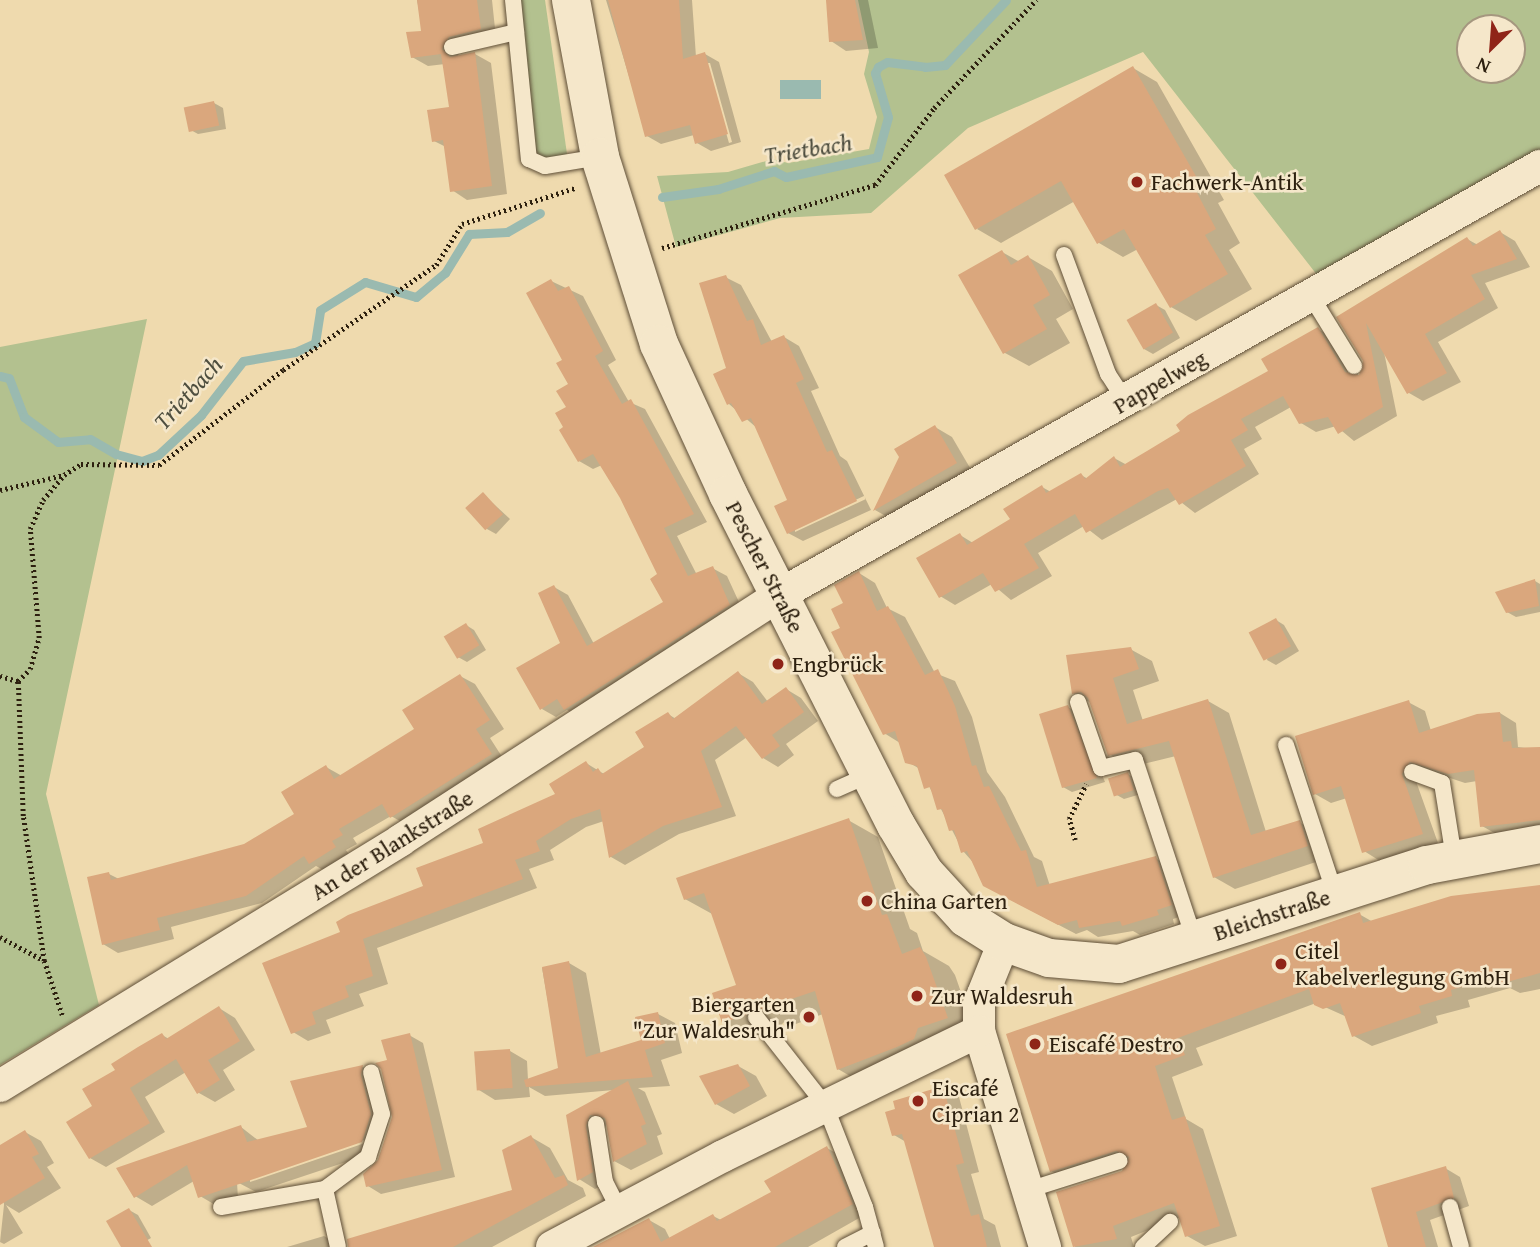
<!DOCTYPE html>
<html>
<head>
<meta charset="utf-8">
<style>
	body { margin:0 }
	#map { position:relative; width:1540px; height:1247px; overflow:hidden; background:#efdaae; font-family:"Gentium Book Plus",serif }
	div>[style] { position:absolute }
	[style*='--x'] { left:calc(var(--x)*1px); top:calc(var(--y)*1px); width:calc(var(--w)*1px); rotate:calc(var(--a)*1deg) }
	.green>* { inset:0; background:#b3c18f }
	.water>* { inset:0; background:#9abab0; transform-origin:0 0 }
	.shadow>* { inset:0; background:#0003 }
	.stream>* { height:9px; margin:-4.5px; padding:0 4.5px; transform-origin:4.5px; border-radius:4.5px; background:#9abab0 }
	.building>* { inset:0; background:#daa77d; transform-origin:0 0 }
	.path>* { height:4.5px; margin-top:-2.25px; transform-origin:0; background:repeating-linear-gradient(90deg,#2d200f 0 2px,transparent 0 5.5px) }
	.roads { filter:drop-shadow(0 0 2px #5e4e37) drop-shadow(0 0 2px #5e4e37) }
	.lane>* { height:16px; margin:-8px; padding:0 8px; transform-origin:8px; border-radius:8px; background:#f5e7ca }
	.street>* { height:32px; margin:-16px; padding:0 16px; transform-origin:16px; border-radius:16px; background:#f5e7ca }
	.secondary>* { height:38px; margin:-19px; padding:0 19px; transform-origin:19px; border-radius:19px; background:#f5e7ca }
	.dots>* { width:19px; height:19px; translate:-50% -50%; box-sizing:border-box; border:4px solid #f5e7ca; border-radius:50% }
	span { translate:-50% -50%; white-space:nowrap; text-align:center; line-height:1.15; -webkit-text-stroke:5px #f5e7ca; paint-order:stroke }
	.poi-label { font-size:23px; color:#2d200f }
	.left { translate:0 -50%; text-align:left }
	.right { translate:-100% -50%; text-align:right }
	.street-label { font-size:23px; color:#2d200f }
	.water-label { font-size:24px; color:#4e4e3f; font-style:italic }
	.north { position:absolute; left:1456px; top:14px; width:70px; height:70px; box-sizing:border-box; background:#f5e7ca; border:2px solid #a5977f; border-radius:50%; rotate:205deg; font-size:19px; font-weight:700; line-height:28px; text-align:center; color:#2d200f }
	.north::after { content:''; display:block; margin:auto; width:24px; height:32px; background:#8f2418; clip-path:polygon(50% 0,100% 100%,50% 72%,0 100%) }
</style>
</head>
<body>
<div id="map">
	<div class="green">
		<i style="clip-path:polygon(520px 0,545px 0,567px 154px,557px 159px,542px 158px,536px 151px)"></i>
		<i style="clip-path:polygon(evenodd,858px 0,1540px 0,1540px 152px,1321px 280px,1143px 52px,968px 128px,871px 213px,780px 218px,676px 247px,657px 176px,728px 172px,773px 159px,788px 163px,869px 149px,877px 117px,864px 74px,869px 52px,858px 0,1470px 28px,1512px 28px,1512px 70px,1470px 70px,1470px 28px)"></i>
		<i style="clip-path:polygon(147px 319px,46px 794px,99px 1005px,0 1065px,0 347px)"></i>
	</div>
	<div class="water">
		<i style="left:780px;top:80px;width:41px;height:19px"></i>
	</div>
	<div class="shadow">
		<i style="clip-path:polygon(417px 0,492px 0,496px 38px,465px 45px,457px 57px,475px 54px,491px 63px,507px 194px,467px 200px,452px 190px,446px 147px,434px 141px,451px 109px,445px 64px,428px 66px,412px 57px,423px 32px)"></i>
		<i style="clip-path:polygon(evenodd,606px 0,692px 0,696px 57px,705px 54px,719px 62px,741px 142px,711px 151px,697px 143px,694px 135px,661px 144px,647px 136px,606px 0,706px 63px,710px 63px,732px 142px,729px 143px,706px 63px)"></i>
		<i style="clip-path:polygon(827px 0,868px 0,878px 48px,846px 51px,831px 41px)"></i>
		<i style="clip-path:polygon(1133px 68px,1157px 82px,1224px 200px,1218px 203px,1240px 243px,1229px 250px,1252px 289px,1196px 321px,1171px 307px,1138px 249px,1123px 257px,1099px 243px,1075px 201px,1001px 243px,977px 229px)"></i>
		<i style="clip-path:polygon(214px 103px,223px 108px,226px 129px,198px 134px,189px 129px)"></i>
		<i style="clip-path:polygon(1500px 232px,1515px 241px,1530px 267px,1485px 283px,1498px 308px,1438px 342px,1461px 382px,1423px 401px,1409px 393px,1384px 352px,1397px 416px,1354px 441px,1336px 426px,1316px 432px,1301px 423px,1291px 407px,1255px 427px,1262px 439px,1244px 449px,1259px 474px,1195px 513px,1177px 499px,1102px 540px,1084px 526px,1038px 553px,1052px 576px,1011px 600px,992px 584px,955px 605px,940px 596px,960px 535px,973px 543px,1012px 520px,1042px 487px,1051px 492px,1081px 475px,1088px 479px,1114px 458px,1127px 465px,1148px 453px,1271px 371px,1318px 329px,1332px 337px,1360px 377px,1365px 361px,1338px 317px,1467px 239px,1478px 245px)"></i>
		<i style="clip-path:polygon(1002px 252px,1020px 262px,1028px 257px,1052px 271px,1073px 309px,1056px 319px,1070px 343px,1029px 366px,1005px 353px)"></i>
		<i style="clip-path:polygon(evenodd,725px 277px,741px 285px,772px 342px,784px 337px,799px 346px,819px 388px,811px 391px,840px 456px,847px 461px,871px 510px,803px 541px,788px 533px,790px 501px,757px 428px,729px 404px,725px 277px,864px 496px,866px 499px,795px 532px,795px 528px,864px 496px)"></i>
		<i style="clip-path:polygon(551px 281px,583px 296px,616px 360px,608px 365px,629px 402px,645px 409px,707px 522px,677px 536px,697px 575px,712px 568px,727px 576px,744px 613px,579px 717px,567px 710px,556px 717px,542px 709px,562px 644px,554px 587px,568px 595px,594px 644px,665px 602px,659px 575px,621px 497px,602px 465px,593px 469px,579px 461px,566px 428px,571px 385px)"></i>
		<i style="clip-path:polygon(1156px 305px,1165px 310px,1180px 338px,1153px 354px,1144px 349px)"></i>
		<i style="clip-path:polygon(935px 427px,952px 437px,973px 473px,891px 519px,875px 510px,901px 457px)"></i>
		<i style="clip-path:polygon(483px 494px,510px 519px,496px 534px,487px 529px)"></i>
		<i style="clip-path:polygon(859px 573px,875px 583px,887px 608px,905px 617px,935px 673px,955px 681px,972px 717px,987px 772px,1005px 797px,1034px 857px,1042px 861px,1050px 886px,1155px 858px,1172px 867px,1188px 914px,1173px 919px,1174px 924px,1140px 935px,1133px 931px,1098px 937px,1087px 930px,1076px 934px,1002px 895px,963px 851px,920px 769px,906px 761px,900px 743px,884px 733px,842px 629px,845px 604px)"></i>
		<i style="clip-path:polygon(1535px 581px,1540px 584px,1540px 612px,1516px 617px,1507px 612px)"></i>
		<i style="clip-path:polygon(1276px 620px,1284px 625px,1299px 651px,1276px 665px,1267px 660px)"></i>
		<i style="clip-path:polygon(466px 625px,474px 630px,486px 650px,467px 662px,458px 657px)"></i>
		<i style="clip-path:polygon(1130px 649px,1152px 661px,1159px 681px,1133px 690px,1143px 721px,1208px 701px,1229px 713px,1266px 832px,1299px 822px,1321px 834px,1328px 858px,1235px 889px,1214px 877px,1176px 756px,1131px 767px,1109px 754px,1091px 703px,1073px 693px)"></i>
		<i style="clip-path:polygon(738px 673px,753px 682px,768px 702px,786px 689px,801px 698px,818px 721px,786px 744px,794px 755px,778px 767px,763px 758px,747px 737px,715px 760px,736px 816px,679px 834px,625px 865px,611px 857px,604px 821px,586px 827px,550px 850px,554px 860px,529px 869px,537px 888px,377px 948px,388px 984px,359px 994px,364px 1006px,326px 1020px,331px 1033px,308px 1041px,293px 1032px,342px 933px,426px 887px,557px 795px,586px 763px,604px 774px,647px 748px,668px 714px,676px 719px)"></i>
		<i style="clip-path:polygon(460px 676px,475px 684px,504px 729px,490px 738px,506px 763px,407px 825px,391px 816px,353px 838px,357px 844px,346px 850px,350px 856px,325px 871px,316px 866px,262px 903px,171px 927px,174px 939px,118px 953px,103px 944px,109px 874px,119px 879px,245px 846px,297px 815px,326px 767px,342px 776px,416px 730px)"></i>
		<i style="clip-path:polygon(1408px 702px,1425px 711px,1431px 731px,1500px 713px,1516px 723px,1518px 747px,1540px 750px,1540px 830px,1498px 835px,1482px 826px,1477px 781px,1465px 783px,1426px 770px,1417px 784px,1438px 843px,1380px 861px,1364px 851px,1347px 798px,1331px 803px,1315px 794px)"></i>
		<i style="clip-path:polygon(1068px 707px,1076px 712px,1105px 782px,1072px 792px,1063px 787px)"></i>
		<i style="clip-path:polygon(1128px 774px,1136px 779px,1141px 794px,1124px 799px,1115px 794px)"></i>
		<i style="clip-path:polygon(848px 820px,878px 837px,910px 929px,917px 933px,923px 951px,949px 966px,955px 975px,976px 1035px,867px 1086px,838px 1069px,823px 1014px,793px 1025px,784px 1022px,776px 1031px,753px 1039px,724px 1022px,738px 986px,714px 915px,685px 899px)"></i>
		<i style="clip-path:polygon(1540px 888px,1540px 989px,1520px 993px,1510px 988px,1468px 1000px,1470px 1007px,1436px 1016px,1438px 1023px,1372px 1046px,1354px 1036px,1347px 1017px,1316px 1003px,1196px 1048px,1203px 1065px,1172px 1077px,1186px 1119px,1203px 1129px,1237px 1236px,1205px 1246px,1187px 1236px,1181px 1217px,1131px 1237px,1134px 1247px,1075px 1247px,1058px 1193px,1123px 1172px,1128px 1163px,1069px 1182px,1051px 1171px,1008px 1035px,1359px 914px,1373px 922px)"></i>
		<i style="clip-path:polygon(569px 963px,586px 973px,601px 1055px,643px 1042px,658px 1014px,675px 1023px,682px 1053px,661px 1060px,670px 1086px,638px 1088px,645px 1092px,662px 1134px,657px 1136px,663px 1154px,631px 1170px,614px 1161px,607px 1123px,602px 1136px,609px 1182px,595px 1189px,579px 1179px,568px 1116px,614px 1090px,545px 1096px,529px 1087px,530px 1097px,495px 1100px,479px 1090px,510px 1051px,527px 1061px,528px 1080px,560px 1069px,542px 968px)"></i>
		<i style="clip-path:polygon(219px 1008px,235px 1018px,255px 1050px,223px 1070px,235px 1090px,215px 1102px,199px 1093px,186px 1072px,145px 1097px,165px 1132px,106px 1167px,90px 1158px,95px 1106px,117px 1070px,162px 1035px,169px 1039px)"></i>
		<i style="clip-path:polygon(409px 1035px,423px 1043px,455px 1177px,381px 1194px,368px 1186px,394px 1117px,390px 1061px)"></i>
		<i style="clip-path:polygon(738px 1066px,756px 1076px,767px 1096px,734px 1114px,716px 1104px)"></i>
		<i style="clip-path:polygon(evenodd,363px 1067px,379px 1077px,377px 1085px,388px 1124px,379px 1151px,256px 1192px,237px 1182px,238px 1199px,217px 1206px,200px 1196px,194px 1181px,152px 1206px,135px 1196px,241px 1127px,259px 1141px,309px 1128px,292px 1083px,363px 1067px,370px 1138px,371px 1141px,250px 1182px,250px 1178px,370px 1138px)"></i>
		<i style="clip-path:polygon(942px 1088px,959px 1097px,979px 1172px,971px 1174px,984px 1219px,995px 1225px,1001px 1247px,936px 1247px,906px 1142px,894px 1135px)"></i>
		<i style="clip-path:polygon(25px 1132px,41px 1141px,54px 1163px,47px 1167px,61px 1188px,19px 1213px,6px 1205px,23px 1233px,4px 1244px,0 1242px,4px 1205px,0 1147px)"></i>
		<i style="clip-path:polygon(531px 1137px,550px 1148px,568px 1180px,583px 1188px,586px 1196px,492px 1247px,349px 1247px,514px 1191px)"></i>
		<i style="clip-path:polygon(827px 1148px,843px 1157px,868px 1213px,808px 1247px,629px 1247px,649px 1220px,665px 1229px,670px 1239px,713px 1216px,721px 1220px,773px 1193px)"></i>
		<i style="clip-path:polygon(1445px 1168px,1460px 1177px,1469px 1206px,1430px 1220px,1438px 1247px,1390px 1247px)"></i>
		<i style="clip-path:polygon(129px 1210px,138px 1215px,151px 1238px,135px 1247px,126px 1247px)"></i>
		<i style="clip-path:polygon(324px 1236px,343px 1247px,287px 1247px)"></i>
	</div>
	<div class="stream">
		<i style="--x:662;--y:197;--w:57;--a:-8.1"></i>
		<i style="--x:718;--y:189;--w:59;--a:-17.8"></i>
		<i style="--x:774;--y:171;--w:13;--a:27"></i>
		<i style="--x:786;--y:177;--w:93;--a:-12.4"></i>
		<i style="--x:877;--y:157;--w:41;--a:-74.6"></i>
		<i style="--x:888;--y:117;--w:46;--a:-106.5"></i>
		<i style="--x:875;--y:73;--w:7;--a:-63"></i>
		<i style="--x:878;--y:67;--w:10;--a:-29"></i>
		<i style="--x:887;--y:62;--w:38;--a:7"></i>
		<i style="--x:925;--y:67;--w:20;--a:-6"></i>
		<i style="--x:945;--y:65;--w:89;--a:-46.8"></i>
		<i style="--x:0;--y:376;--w:9;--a:13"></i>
		<i style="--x:9;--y:378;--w:42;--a:69"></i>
		<i style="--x:24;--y:417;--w:42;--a:36.3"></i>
		<i style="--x:58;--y:442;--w:32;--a:-5"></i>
		<i style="--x:90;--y:439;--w:30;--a:30"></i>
		<i style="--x:116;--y:454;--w:27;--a:15"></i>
		<i style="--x:142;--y:461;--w:17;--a:-21"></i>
		<i style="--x:158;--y:455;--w:59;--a:-42.9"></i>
		<i style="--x:201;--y:415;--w:68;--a:-52.1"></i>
		<i style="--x:243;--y:361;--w:53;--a:-9.8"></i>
		<i style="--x:295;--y:352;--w:22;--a:-24"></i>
		<i style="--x:315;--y:343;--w:33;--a:-81"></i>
		<i style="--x:320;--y:310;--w:53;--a:-31.9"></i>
		<i style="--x:365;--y:282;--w:53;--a:16.4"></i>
		<i style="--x:416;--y:297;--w:38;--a:-40"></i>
		<i style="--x:445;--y:273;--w:46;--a:-58.4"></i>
		<i style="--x:469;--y:234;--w:38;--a:-3"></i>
		<i style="--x:507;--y:232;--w:38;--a:-30"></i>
	</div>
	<div class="building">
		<i style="clip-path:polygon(417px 0,477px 0,481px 29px,449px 37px,442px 49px,450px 57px,475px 52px,492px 186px,450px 192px,443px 140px,432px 142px,427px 110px,449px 107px,441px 54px,411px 58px,406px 32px,421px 31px)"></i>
		<i style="clip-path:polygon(608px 0,679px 0,683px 59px,705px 52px,728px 134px,695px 144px,690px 125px,645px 137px)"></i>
		<i style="clip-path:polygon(826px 0,855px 0,863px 40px,829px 42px)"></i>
		<i style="clip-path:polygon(1133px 66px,1201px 185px,1195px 189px,1216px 229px,1205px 235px,1228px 274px,1170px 308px,1124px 229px,1097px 244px,1061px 181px,975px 230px,944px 175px)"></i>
		<i style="left:214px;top:101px;width:25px;height:31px;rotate:78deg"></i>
		<i style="clip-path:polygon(1500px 230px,1517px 259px,1471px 275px,1485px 299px,1425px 334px,1447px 373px,1407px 394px,1366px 323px,1383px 407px,1338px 434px,1328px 417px,1299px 424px,1283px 396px,1241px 419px,1248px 430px,1231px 440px,1246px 466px,1210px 487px,1179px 505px,1168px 488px,1158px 491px,1086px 533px,1075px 514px,1024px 544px,1039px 568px,995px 592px,983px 573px,939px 598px,916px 558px,960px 533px,967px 545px,1010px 519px,1003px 509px,1042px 485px,1046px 493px,1081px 473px,1085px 479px,1114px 456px,1120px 467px,1147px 451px,1180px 431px,1176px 425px,1188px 415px,1268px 371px,1261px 359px,1318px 327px,1345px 372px,1359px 375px,1363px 361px,1336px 317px,1467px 237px,1473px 246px)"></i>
		<i style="clip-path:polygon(1002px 250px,1011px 265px,1028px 255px,1050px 295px,1033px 305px,1047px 329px,1003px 354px,958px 275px)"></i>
		<i style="clip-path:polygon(726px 275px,747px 321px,753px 319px,761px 345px,784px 335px,804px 379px,796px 383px,827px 452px,832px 450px,857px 501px,787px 534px,774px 506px,787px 500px,751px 418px,742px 422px,731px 403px,727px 405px,713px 374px,726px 368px,699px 283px)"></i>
		<i style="clip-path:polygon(551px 279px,558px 291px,569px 286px,603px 351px,595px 356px,622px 404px,631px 399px,694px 514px,664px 528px,688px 576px,713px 566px,730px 605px,564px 710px,557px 699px,540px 710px,516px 668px,560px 643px,538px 593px,554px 585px,587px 646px,663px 602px,650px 579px,657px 574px,620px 498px,593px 454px,578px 462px,559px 430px,563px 427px,555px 413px,566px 407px,556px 391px,568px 384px,556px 363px,562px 360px,526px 293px)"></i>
		<i style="left:1156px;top:303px;width:34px;height:34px;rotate:60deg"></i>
		<i style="clip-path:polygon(935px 425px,957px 463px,873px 511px,899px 457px,894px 449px)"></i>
		<i style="left:483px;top:492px;width:30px;height:24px;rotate:48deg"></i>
		<i style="clip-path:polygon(859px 571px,877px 611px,888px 606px,925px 675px,938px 669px,955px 706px,972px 766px,976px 765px,984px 787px,989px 786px,1021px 851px,1026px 850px,1037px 887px,1156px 856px,1172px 905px,1157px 910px,1159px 915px,1122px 926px,1120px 921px,1079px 928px,1077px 920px,1058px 925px,983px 886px,967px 851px,961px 853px,954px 830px,949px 831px,942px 809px,937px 810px,930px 787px,924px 789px,917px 766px,905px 763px,895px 731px,883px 735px,831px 632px,840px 628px,831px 609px,843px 603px,834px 585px)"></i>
		<i style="clip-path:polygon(1535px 579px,1539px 606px,1506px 613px,1495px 592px)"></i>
		<i style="left:1276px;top:618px;width:32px;height:31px;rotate:62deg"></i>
		<i style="left:466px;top:623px;width:26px;height:26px;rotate:59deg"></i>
		<i style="clip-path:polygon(1131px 647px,1139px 669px,1113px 678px,1127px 724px,1208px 699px,1251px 835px,1300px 820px,1308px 846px,1213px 878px,1169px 741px,1108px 756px,1088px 698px,1081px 692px,1072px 694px,1066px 655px)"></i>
		<i style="clip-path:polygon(738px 671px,762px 704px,786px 687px,804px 712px,772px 735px,780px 746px,762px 759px,736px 726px,701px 751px,722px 807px,663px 826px,609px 858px,600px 809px,571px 819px,536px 841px,540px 851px,515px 860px,523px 879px,363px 939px,373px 976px,345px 986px,349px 997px,312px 1012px,316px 1024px,291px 1034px,262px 963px,340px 932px,336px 922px,348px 915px,423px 886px,416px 868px,483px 843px,478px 829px,555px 794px,549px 784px,586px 761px,593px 772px,598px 768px,602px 774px,644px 747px,635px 732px,668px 712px,673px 719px)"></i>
		<i style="clip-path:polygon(460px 674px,490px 720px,476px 729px,492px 754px,390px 818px,382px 804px,339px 829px,343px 835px,332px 841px,336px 847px,309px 864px,304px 856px,246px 896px,157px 918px,160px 930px,102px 945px,87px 877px,109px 872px,111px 880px,244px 844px,294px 814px,281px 792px,326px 765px,334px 779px,414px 729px,402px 710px)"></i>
		<i style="clip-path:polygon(1409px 700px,1419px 733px,1477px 714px,1500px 712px,1503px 742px,1511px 741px,1512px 748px,1540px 747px,1540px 820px,1480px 827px,1474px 770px,1448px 774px,1410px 762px,1402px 774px,1423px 834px,1362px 853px,1341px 786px,1313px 795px,1295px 736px)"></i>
		<i style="clip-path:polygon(1068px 705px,1097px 778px,1062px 788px,1039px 714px)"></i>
		<i style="left:1128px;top:772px;width:19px;height:21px;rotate:72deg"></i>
		<i style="clip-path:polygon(849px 818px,882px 915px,887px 914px,902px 954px,920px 947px,926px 957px,948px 1018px,918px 1028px,914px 1039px,897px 1047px,837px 1070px,815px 991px,762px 1009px,754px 1007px,746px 1015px,722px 1023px,712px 993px,736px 985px,704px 893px,684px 900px,676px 878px)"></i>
		<i style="clip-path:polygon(1540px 885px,1540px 973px,1500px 984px,1498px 976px,1451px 990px,1452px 996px,1419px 1006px,1421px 1013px,1352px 1037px,1340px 1003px,1323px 1009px,1314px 1005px,1309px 989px,1178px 1038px,1185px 1055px,1155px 1066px,1172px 1120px,1185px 1116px,1220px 1226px,1185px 1237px,1174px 1203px,1113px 1226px,1117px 1239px,1073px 1247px,1056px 1192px,1122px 1171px,1129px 1157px,1116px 1151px,1050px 1172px,1006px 1034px,1360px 912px,1363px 923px,1451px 896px)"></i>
		<i style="clip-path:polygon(569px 961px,586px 1057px,641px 1040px,635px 1017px,658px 1012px,665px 1043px,645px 1050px,653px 1077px,526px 1087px,524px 1080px,558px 1068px,542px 967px)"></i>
		<i style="clip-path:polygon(219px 1006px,240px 1041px,208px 1060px,220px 1080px,197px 1094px,176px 1059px,130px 1088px,150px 1123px,89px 1159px,66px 1122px,92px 1106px,82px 1089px,115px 1070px,111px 1064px,138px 1047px,162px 1033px,166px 1039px)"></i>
		<i style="clip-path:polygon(410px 1033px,442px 1170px,366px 1187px,363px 1174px,378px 1160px,392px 1117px,381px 1069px,375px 1063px,387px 1060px,381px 1040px)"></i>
		<i style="left:510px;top:1049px;width:39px;height:36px;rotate:86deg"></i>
		<i style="clip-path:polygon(738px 1064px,750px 1086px,715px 1105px,699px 1076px)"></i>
		<i style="clip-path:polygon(363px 1065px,361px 1075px,371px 1114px,362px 1142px,198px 1198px,187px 1165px,134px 1198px,116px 1168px,241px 1125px,247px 1142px,307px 1127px,290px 1081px)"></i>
		<i style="clip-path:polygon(628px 1081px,646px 1124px,641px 1126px,647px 1144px,613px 1162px,605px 1118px,590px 1115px,586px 1126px,593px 1172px,577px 1181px,566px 1115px)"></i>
		<i style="clip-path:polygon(943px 1086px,964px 1163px,956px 1165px,971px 1216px,979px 1214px,987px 1247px,934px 1247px,902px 1134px,892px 1136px,885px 1112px,895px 1109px,893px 1101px)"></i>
		<i style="clip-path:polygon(25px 1130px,39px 1154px,32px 1157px,45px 1178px,0 1205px,0 1145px)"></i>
		<i style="clip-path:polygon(531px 1135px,555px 1178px,564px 1175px,568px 1185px,453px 1247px,348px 1247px,347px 1239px,512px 1190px,502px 1150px)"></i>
		<i style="clip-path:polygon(827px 1146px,853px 1204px,775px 1247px,593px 1247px,649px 1218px,661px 1242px,713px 1214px,717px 1221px,771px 1192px,764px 1181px)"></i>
		<i style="clip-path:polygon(1446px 1166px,1454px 1198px,1416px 1212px,1426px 1247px,1388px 1247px,1371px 1188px)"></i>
		<i style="clip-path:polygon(129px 1208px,152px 1247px,121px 1247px,106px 1221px)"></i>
	</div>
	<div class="path">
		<i style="--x:662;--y:248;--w:222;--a:-16.5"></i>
		<i style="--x:875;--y:185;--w:97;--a:-52.5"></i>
		<i style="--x:934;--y:108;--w:149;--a:-46.6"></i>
		<i style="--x:0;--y:490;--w:66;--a:-13.2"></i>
		<i style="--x:64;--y:475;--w:20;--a:-33"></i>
		<i style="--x:81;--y:464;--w:78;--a:0.7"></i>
		<i style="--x:159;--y:465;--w:156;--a:-37.5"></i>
		<i style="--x:283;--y:370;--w:186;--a:-34.5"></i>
		<i style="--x:436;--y:265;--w:49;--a:-57.6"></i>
		<i style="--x:462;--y:224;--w:119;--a:-17.7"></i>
		<i style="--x:0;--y:676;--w:19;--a:16"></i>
		<i style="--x:1075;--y:840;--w:22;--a:-106"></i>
		<i style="--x:1069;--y:819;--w:39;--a:-64"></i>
		<i style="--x:0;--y:937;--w:49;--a:28.1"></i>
		<i style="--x:62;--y:1015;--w:57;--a:-108.4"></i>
		<i style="--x:44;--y:961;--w:147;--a:-98.2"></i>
		<i style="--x:23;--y:816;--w:135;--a:-92.1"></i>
		<i style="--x:18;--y:681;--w:17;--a:-45"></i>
		<i style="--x:30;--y:669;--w:32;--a:-74"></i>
		<i style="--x:39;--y:638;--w:109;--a:-94.7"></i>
		<i style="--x:30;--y:529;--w:32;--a:-66"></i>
		<i style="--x:43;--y:500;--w:33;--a:-50"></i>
	</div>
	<div class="roads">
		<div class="lane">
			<i style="--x:513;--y:0;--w:160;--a:84.3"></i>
			<i style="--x:529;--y:159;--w:17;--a:24"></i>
			<i style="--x:545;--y:166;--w:56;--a:-9.3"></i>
			<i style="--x:452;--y:47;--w:66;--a:-13.2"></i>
			<i style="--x:1064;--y:255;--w:127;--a:69.7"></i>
			<i style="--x:1108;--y:374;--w:33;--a:57"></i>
			<i style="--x:1311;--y:296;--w:82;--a:58.4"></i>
			<i style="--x:1078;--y:702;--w:70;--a:70.8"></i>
			<i style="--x:1101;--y:768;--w:35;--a:-13"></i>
			<i style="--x:1135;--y:760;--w:191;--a:71.7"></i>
			<i style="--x:1286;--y:745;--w:157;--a:71.8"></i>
			<i style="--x:1412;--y:772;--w:32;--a:20"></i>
			<i style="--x:1442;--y:783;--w:76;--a:80.9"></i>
			<i style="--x:837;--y:789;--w:36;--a:-24"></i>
			<i style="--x:756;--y:1017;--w:112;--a:51.9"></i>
			<i style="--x:825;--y:1105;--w:110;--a:68.6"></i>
			<i style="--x:865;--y:1207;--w:41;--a:74.6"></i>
			<i style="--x:596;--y:1124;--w:59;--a:81.2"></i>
			<i style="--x:605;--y:1182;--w:31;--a:63"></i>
			<i style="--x:325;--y:1189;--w:54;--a:-36.7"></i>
			<i style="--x:368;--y:1157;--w:45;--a:-72"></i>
			<i style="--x:382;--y:1114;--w:43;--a:-104.7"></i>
			<i style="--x:1028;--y:1190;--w:96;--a:-17.7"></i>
			<i style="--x:221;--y:1207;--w:106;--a:-9.8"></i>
			<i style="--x:325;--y:1189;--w:59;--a:77.4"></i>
			<i style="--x:1450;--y:1207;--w:41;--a:74.6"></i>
			<i style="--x:845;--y:1247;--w:31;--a:-27"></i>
			<i style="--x:1143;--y:1247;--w:37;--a:-43"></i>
		</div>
		<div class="street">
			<i style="--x:1004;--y:942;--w:67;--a:112"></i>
			<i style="--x:979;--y:1004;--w:27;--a:90"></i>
			<i style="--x:979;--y:1031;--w:226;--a:73"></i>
			<i style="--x:0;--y:1086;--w:470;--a:-31.5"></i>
			<i style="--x:401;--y:840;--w:450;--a:-32.9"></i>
			<i style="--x:779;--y:595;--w:874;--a:-29.41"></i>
			<i style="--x:552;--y:1247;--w:194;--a:-28"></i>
			<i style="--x:723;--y:1156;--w:285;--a:-26"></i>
		</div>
		<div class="secondary">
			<i style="--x:571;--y:0;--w:160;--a:79.5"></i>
			<i style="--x:600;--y:157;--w:196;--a:72.5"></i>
			<i style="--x:659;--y:344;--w:165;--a:65.3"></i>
			<i style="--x:728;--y:494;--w:371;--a:63.1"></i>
			<i style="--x:896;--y:825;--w:55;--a:59.2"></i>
			<i style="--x:924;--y:872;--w:62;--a:47.6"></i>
			<i style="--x:966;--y:918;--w:45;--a:32.3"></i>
			<i style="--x:1004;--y:942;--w:48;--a:19.6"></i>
			<i style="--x:1049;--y:958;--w:70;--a:4.9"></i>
			<i style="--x:1119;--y:964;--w:324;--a:-17.8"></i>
			<i style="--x:1427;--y:865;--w:115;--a:-10.5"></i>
		</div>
	</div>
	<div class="dots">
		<i style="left:1137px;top:182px;background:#8f2418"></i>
		<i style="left:778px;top:664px;background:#8f2418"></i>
		<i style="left:867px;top:901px;background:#8f2418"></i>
		<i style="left:1281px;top:964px;background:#8f2418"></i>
		<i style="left:917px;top:996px;background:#8f2418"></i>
		<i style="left:809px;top:1017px;background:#8f2418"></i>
		<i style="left:1035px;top:1044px;background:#8f2418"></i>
		<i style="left:918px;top:1101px;background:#8f2418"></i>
	</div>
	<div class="poi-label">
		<span class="left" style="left:1151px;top:182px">Fachwerk-Antik</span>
		<span class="left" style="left:792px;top:664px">Engbrück</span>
		<span class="left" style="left:881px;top:901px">China Garten</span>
		<span class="left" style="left:1295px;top:964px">Citel<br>Kabelverlegung GmbH</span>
		<span class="left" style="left:931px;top:996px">Zur Waldesruh</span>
		<span class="right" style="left:795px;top:1017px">Biergarten<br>"Zur Waldesruh"</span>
		<span class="left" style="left:1049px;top:1044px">Eiscafé Destro</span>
		<span class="left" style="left:932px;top:1101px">Eiscafé<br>Ciprian 2</span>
	</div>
	<div class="street-label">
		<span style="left:1160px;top:382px;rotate:-30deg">Pappelweg</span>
		<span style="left:765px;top:567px;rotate:63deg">Pescher Straße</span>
		<span style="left:392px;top:845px;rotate:-32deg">An der Blankstraße</span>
		<span style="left:1272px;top:915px;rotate:-18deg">Bleichstraße</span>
	</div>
	<div class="water-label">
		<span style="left:808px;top:149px;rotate:-9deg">Trietbach</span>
		<span style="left:188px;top:393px;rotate:-48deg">Trietbach</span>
	</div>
	<div class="north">N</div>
</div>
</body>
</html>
